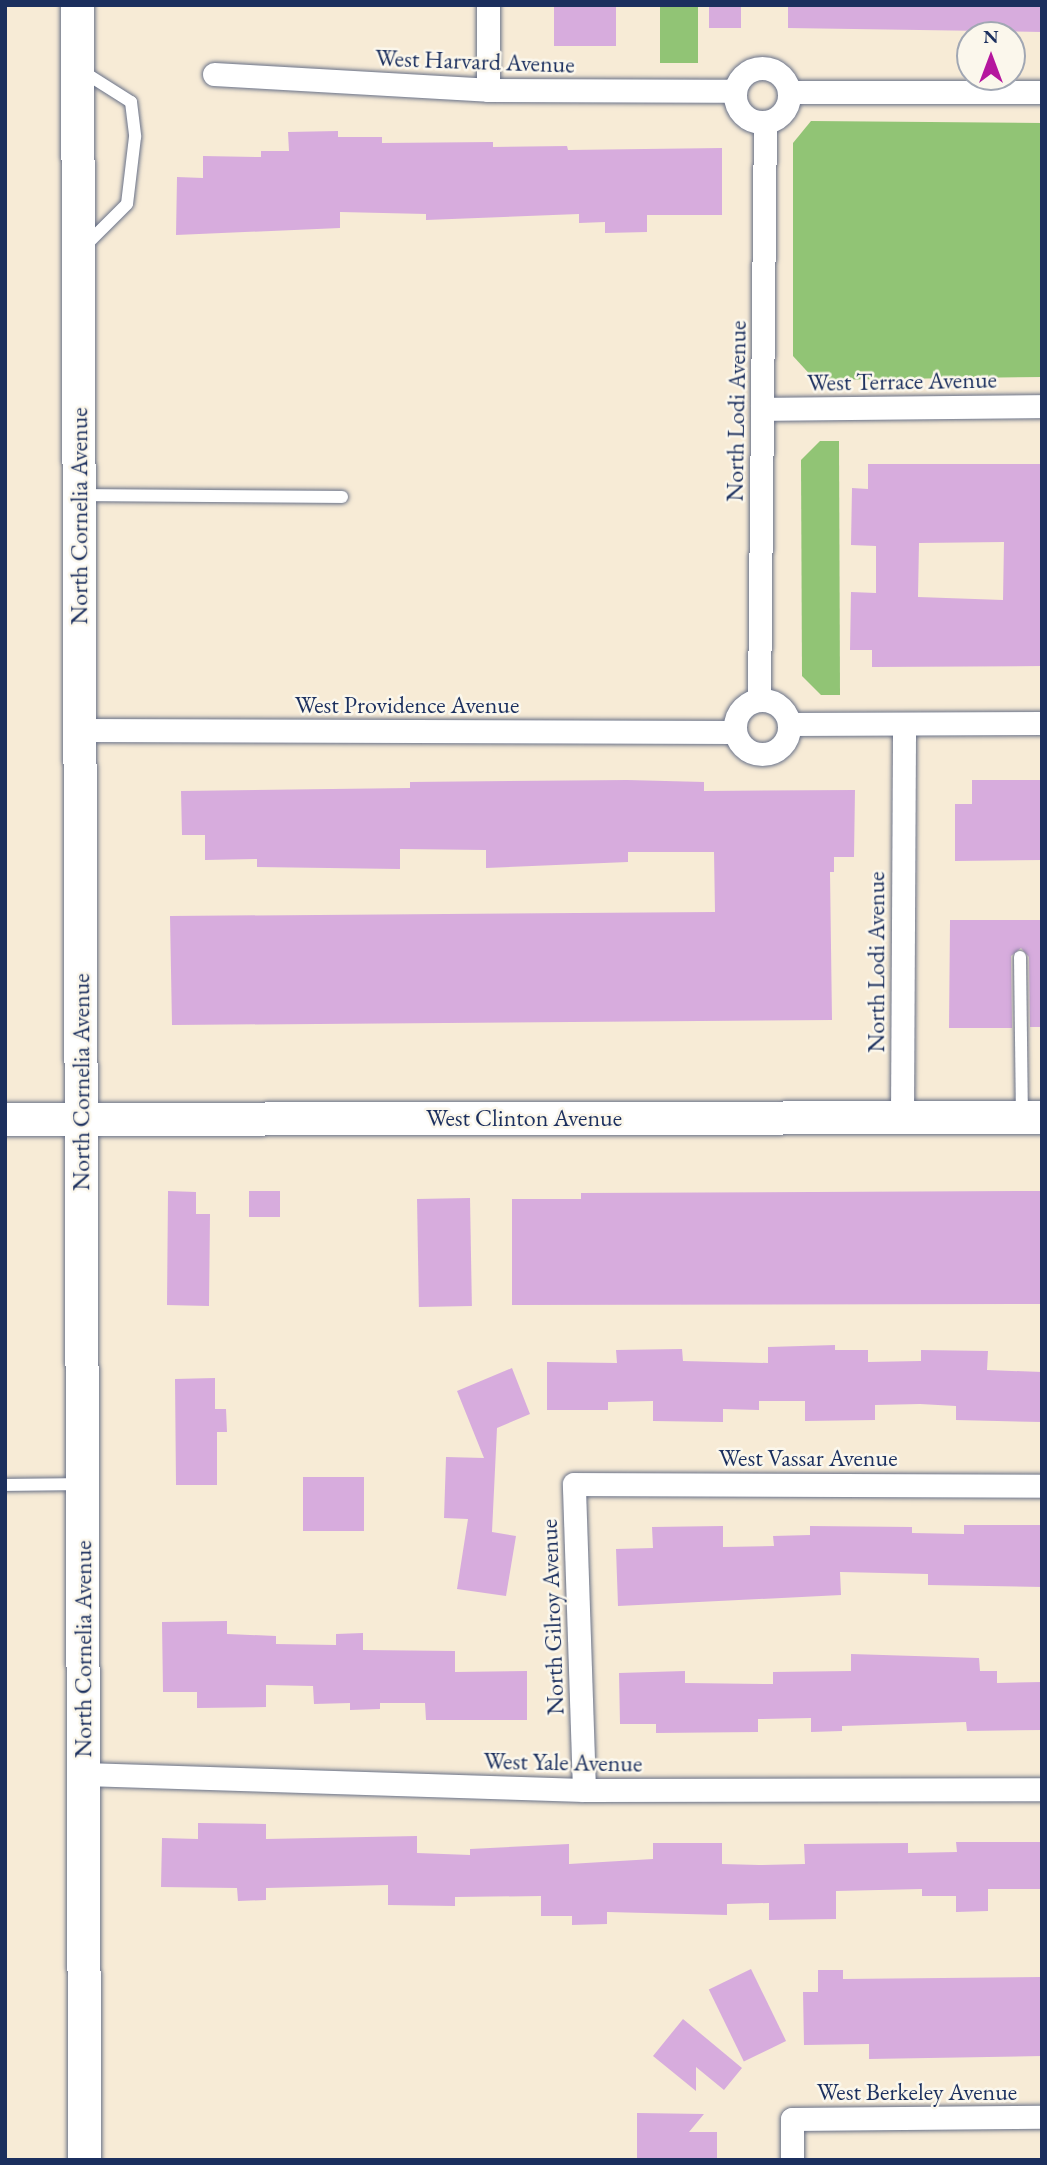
<!DOCTYPE html>
<html>
<head>
<meta charset="utf-8">
<style>
	body { margin:0 }
	#map { position:relative; width:1047px; height:2165px; overflow:hidden; background:#f7ebd6; font-family:"EB Garamond",serif }
	div>[style] { position:absolute }
	[style*='--x'] { left:calc(var(--x)*1px); top:calc(var(--y)*1px); width:calc(var(--w)*1px); rotate:calc(var(--a)*1deg) }
	.green>* { inset:0; background:#91c475; transform-origin:0 0 }
	.building>* { inset:0; background:#d7acdd; transform-origin:0 0 }
	.roads { filter:drop-shadow(0 0 2px #687188) drop-shadow(0 0 2px #687188) }
	.lane>* { height:12px; margin:-6px; padding:0 6px; transform-origin:6px; border-radius:6px; background:#fff }
	.street>* { height:23px; margin:-11.5px; padding:0 11.5px; transform-origin:11.5px; border-radius:11.5px; background:#fff }
	.street>.ring { margin:-11.5px; padding:0; box-sizing:content-box; background:none; border:23px solid #fff; border-radius:50% }
	.secondary>* { height:33px; margin:-16.5px; padding:0 16.5px; transform-origin:16.5px; border-radius:16.5px; background:#fff }
	span { translate:-50% -50%; white-space:nowrap; text-align:center; line-height:1.15; -webkit-text-stroke:5px #fbf7ec; paint-order:stroke }
	.street-label { font-size:24px; color:#1b2f5e }
	.frame { position:absolute; inset:0; border:7px solid #1b2f5e; pointer-events:none }
	.north { position:absolute; left:956px; top:21px; width:70px; height:70px; box-sizing:border-box; background:#fbf7ec; border:2px solid #a1a7b3; border-radius:50%; rotate:0deg; font-size:19px; font-weight:700; line-height:28px; text-align:center; color:#1b2f5e }
	.north::after { content:''; display:block; margin:auto; width:24px; height:32px; background:#b5179e; clip-path:polygon(50% 0,100% 100%,50% 72%,0 100%) }
</style>
</head>
<body>
<div id="map">
	<div class="green">
		<i style="left:660px;top:5px;width:38px;height:58px"></i>
		<i style="clip-path:polygon(811px 121px,1042px 123px,1042px 377px,815px 380px,793px 356px,793px 143px)"></i>
		<i style="clip-path:polygon(820px 441px,839px 441px,840px 695px,821px 695px,802px 676px,801px 460px)"></i>
	</div>
	<div class="building">
		<i style="left:554px;top:5px;width:62px;height:41px"></i>
		<i style="left:709px;top:5px;width:32px;height:23px"></i>
		<i style="clip-path:polygon(788px 5px,1042px 5px,1042px 32px,788px 28px)"></i>
		<i style="clip-path:polygon(338px 131px,338px 137px,382px 137px,382px 143px,493px 142px,493px 147px,567px 146px,568px 150px,722px 148px,722px 215px,647px 215px,647px 232px,605px 233px,605px 222px,579px 223px,579px 214px,426px 220px,426px 214px,340px 212px,340px 228px,176px 235px,177px 177px,203px 178px,203px 156px,261px 157px,261px 151px,289px 151px,288px 132px)"></i>
		<i style="clip-path:polygon(evenodd,868px 464px,1042px 464px,1042px 666px,872px 667px,872px 650px,850px 650px,851px 592px,876px 593px,876px 546px,851px 545px,852px 488px,868px 489px,868px 464px,1004px 542px,1003px 600px,918px 597px,919px 543px,1004px 542px)"></i>
		<i style="clip-path:polygon(627px 780px,704px 782px,704px 791px,855px 790px,854px 857px,834px 857px,834px 872px,830px 872px,832px 1020px,172px 1025px,170px 916px,715px 912px,714px 852px,628px 852px,628px 862px,486px 868px,486px 850px,400px 849px,400px 869px,257px 867px,257px 859px,205px 860px,205px 835px,182px 835px,181px 791px,410px 788px,410px 782px)"></i>
		<i style="clip-path:polygon(972px 780px,1042px 780px,1042px 860px,955px 861px,955px 804px,972px 804px)"></i>
		<i style="clip-path:polygon(950px 920px,1042px 920px,1042px 1027px,1030px 1027px,1029px 957px,1021px 948px,1011px 956px,1012px 1028px,949px 1028px)"></i>
		<i style="clip-path:polygon(168px 1191px,196px 1192px,196px 1214px,210px 1214px,209px 1306px,167px 1305px)"></i>
		<i style="left:249px;top:1191px;width:31px;height:26px"></i>
		<i style="clip-path:polygon(1042px 1191px,1042px 1304px,512px 1305px,512px 1199px,581px 1199px,581px 1193px)"></i>
		<i style="left:470px;top:1198px;width:108px;height:53px;rotate:89deg"></i>
		<i style="clip-path:polygon(835px 1345px,835px 1350px,868px 1350px,868px 1362px,921px 1361px,921px 1350px,988px 1351px,987px 1370px,1042px 1372px,1042px 1422px,956px 1420px,956px 1406px,920px 1404px,875px 1405px,875px 1420px,805px 1421px,805px 1401px,759px 1401px,759px 1410px,723px 1409px,723px 1422px,653px 1421px,653px 1401px,608px 1402px,608px 1410px,547px 1410px,547px 1362px,617px 1363px,616px 1350px,682px 1349px,683px 1361px,768px 1363px,768px 1347px)"></i>
		<i style="clip-path:polygon(512px 1368px,530px 1414px,497px 1428px,492px 1532px,516px 1536px,506px 1596px,457px 1589px,468px 1519px,444px 1518px,446px 1457px,484px 1458px,457px 1391px)"></i>
		<i style="clip-path:polygon(215px 1378px,215px 1409px,226px 1409px,227px 1432px,217px 1432px,217px 1485px,176px 1485px,175px 1379px)"></i>
		<i style="left:303px;top:1477px;width:61px;height:54px"></i>
		<i style="clip-path:polygon(964px 1525px,1042px 1525px,1042px 1587px,928px 1585px,928px 1574px,840px 1572px,841px 1595px,618px 1606px,616px 1549px,653px 1548px,652px 1527px,723px 1526px,723px 1547px,774px 1546px,773px 1536px,810px 1535px,810px 1526px,912px 1527px,912px 1533px,964px 1534px)"></i>
		<i style="clip-path:polygon(227px 1621px,227px 1634px,276px 1636px,276px 1644px,336px 1645px,336px 1634px,363px 1633px,363px 1650px,455px 1651px,455px 1672px,527px 1671px,527px 1720px,426px 1720px,425px 1703px,380px 1703px,380px 1709px,350px 1710px,350px 1703px,314px 1704px,313px 1686px,266px 1685px,266px 1707px,197px 1708px,197px 1692px,163px 1692px,162px 1622px)"></i>
		<i style="clip-path:polygon(851px 1654px,979px 1658px,980px 1671px,997px 1671px,997px 1683px,1042px 1682px,1042px 1730px,967px 1731px,966px 1722px,842px 1726px,842px 1731px,811px 1732px,811px 1718px,758px 1719px,758px 1732px,656px 1733px,656px 1724px,620px 1724px,619px 1673px,685px 1671px,685px 1683px,773px 1684px,773px 1672px,851px 1671px)"></i>
		<i style="clip-path:polygon(198px 1823px,266px 1824px,266px 1839px,417px 1836px,417px 1853px,470px 1855px,470px 1849px,569px 1844px,569px 1864px,653px 1859px,653px 1843px,722px 1843px,722px 1864px,759px 1865px,805px 1864px,804px 1844px,908px 1843px,908px 1853px,957px 1852px,956px 1842px,1042px 1842px,1042px 1889px,988px 1889px,988px 1911px,956px 1912px,956px 1896px,922px 1896px,922px 1889px,836px 1891px,836px 1919px,769px 1920px,769px 1903px,727px 1904px,727px 1915px,607px 1912px,607px 1924px,572px 1925px,572px 1916px,541px 1916px,541px 1896px,455px 1897px,455px 1906px,388px 1905px,388px 1885px,266px 1888px,266px 1900px,238px 1901px,237px 1888px,161px 1887px,162px 1838px,198px 1839px)"></i>
		<i style="left:751px;top:1969px;width:80px;height:47px;rotate:64deg"></i>
		<i style="clip-path:polygon(818px 1970px,843px 1970px,843px 1979px,1042px 1977px,1042px 2056px,869px 2059px,869px 2044px,804px 2045px,803px 1992px,818px 1992px)"></i>
		<i style="clip-path:polygon(683px 2019px,742px 2068px,724px 2090px,696px 2067px,696px 2091px,653px 2056px)"></i>
		<i style="clip-path:polygon(637px 2113px,704px 2114px,689px 2132px,717px 2132px,717px 2160px,637px 2160px)"></i>
	</div>
	<div class="roads">
		<div class="lane">
			<i style="--x:82;--y:71;--w:58;--a:32.3"></i>
			<i style="--x:131;--y:102;--w:35;--a:83"></i>
			<i style="--x:135;--y:137;--w:67;--a:96.8"></i>
			<i style="--x:127;--y:204;--w:62;--a:135"></i>
			<i style="--x:79;--y:495;--w:263;--a:0.4"></i>
			<i style="--x:1020;--y:957;--w:157;--a:89.3"></i>
			<i style="--x:5;--y:1485;--w:77;--a:-0.7"></i>
		</div>
		<div class="street">
			<i class="ring" style="left:735px;top:68px;width:31px;height:31px"></i>
			<i style="--x:214;--y:74;--w:274;--a:3.3"></i>
			<i style="--x:488;--y:90;--w:247;--a:0.2"></i>
			<i style="--x:488;--y:90;--w:85;--a:-90"></i>
			<i style="--x:789;--y:92;--w:253;--a:0"></i>
			<i style="--x:762;--y:409;--w:280;--a:-0.6"></i>
			<i class="ring" style="left:735px;top:700px;width:31px;height:31px"></i>
			<i style="--x:759;--y:700;--w:578;--a:-89.41"></i>
			<i style="--x:789;--y:724;--w:253;--a:-0.2"></i>
			<i style="--x:80;--y:730;--w:655;--a:0.17"></i>
			<i style="--x:902;--y:1117;--w:393;--a:-89.7"></i>
			<i style="--x:84;--y:1774;--w:500;--a:1.83"></i>
			<i style="--x:584;--y:1790;--w:458;--a:-0.1"></i>
			<i style="--x:584;--y:1790;--w:306;--a:-91.9"></i>
			<i style="--x:574;--y:1484;--w:468;--a:0.2"></i>
			<i style="--x:792;--y:2160;--w:41;--a:-90"></i>
			<i style="--x:792;--y:2119;--w:250;--a:-0.5"></i>
		</div>
		<div class="secondary">
			<i style="--x:77;--y:5;--w:2155;--a:89.81"></i>
			<i style="--x:5;--y:1119;--w:1037;--a:-0.11"></i>
		</div>
	</div>
	<div class="street-label">
		<span style="left:475px;top:61px;rotate:2deg">West Harvard Avenue</span>
		<span style="left:902px;top:381px;rotate:-1deg">West Terrace Avenue</span>
		<span style="left:736px;top:411px;rotate:-89deg">North Lodi Avenue</span>
		<span style="left:79px;top:516px;rotate:-90deg">North Cornelia Avenue</span>
		<span style="left:407px;top:705px">West Providence Avenue</span>
		<span style="left:876px;top:962px;rotate:-90deg">North Lodi Avenue</span>
		<span style="left:81px;top:1082px;rotate:-90deg">North Cornelia Avenue</span>
		<span style="left:524px;top:1118px">West Clinton Avenue</span>
		<span style="left:808px;top:1458px">West Vassar Avenue</span>
		<span style="left:552px;top:1617px;rotate:-92deg">North Gilroy Avenue</span>
		<span style="left:83px;top:1649px;rotate:-90deg">North Cornelia Avenue</span>
		<span style="left:563px;top:1762px;rotate:1deg">West Yale Avenue</span>
		<span style="left:917px;top:2092px">West Berkeley Avenue</span>
	</div>
	<div class="frame"></div>
	<div class="north">N</div>
</div>
</body>
</html>
